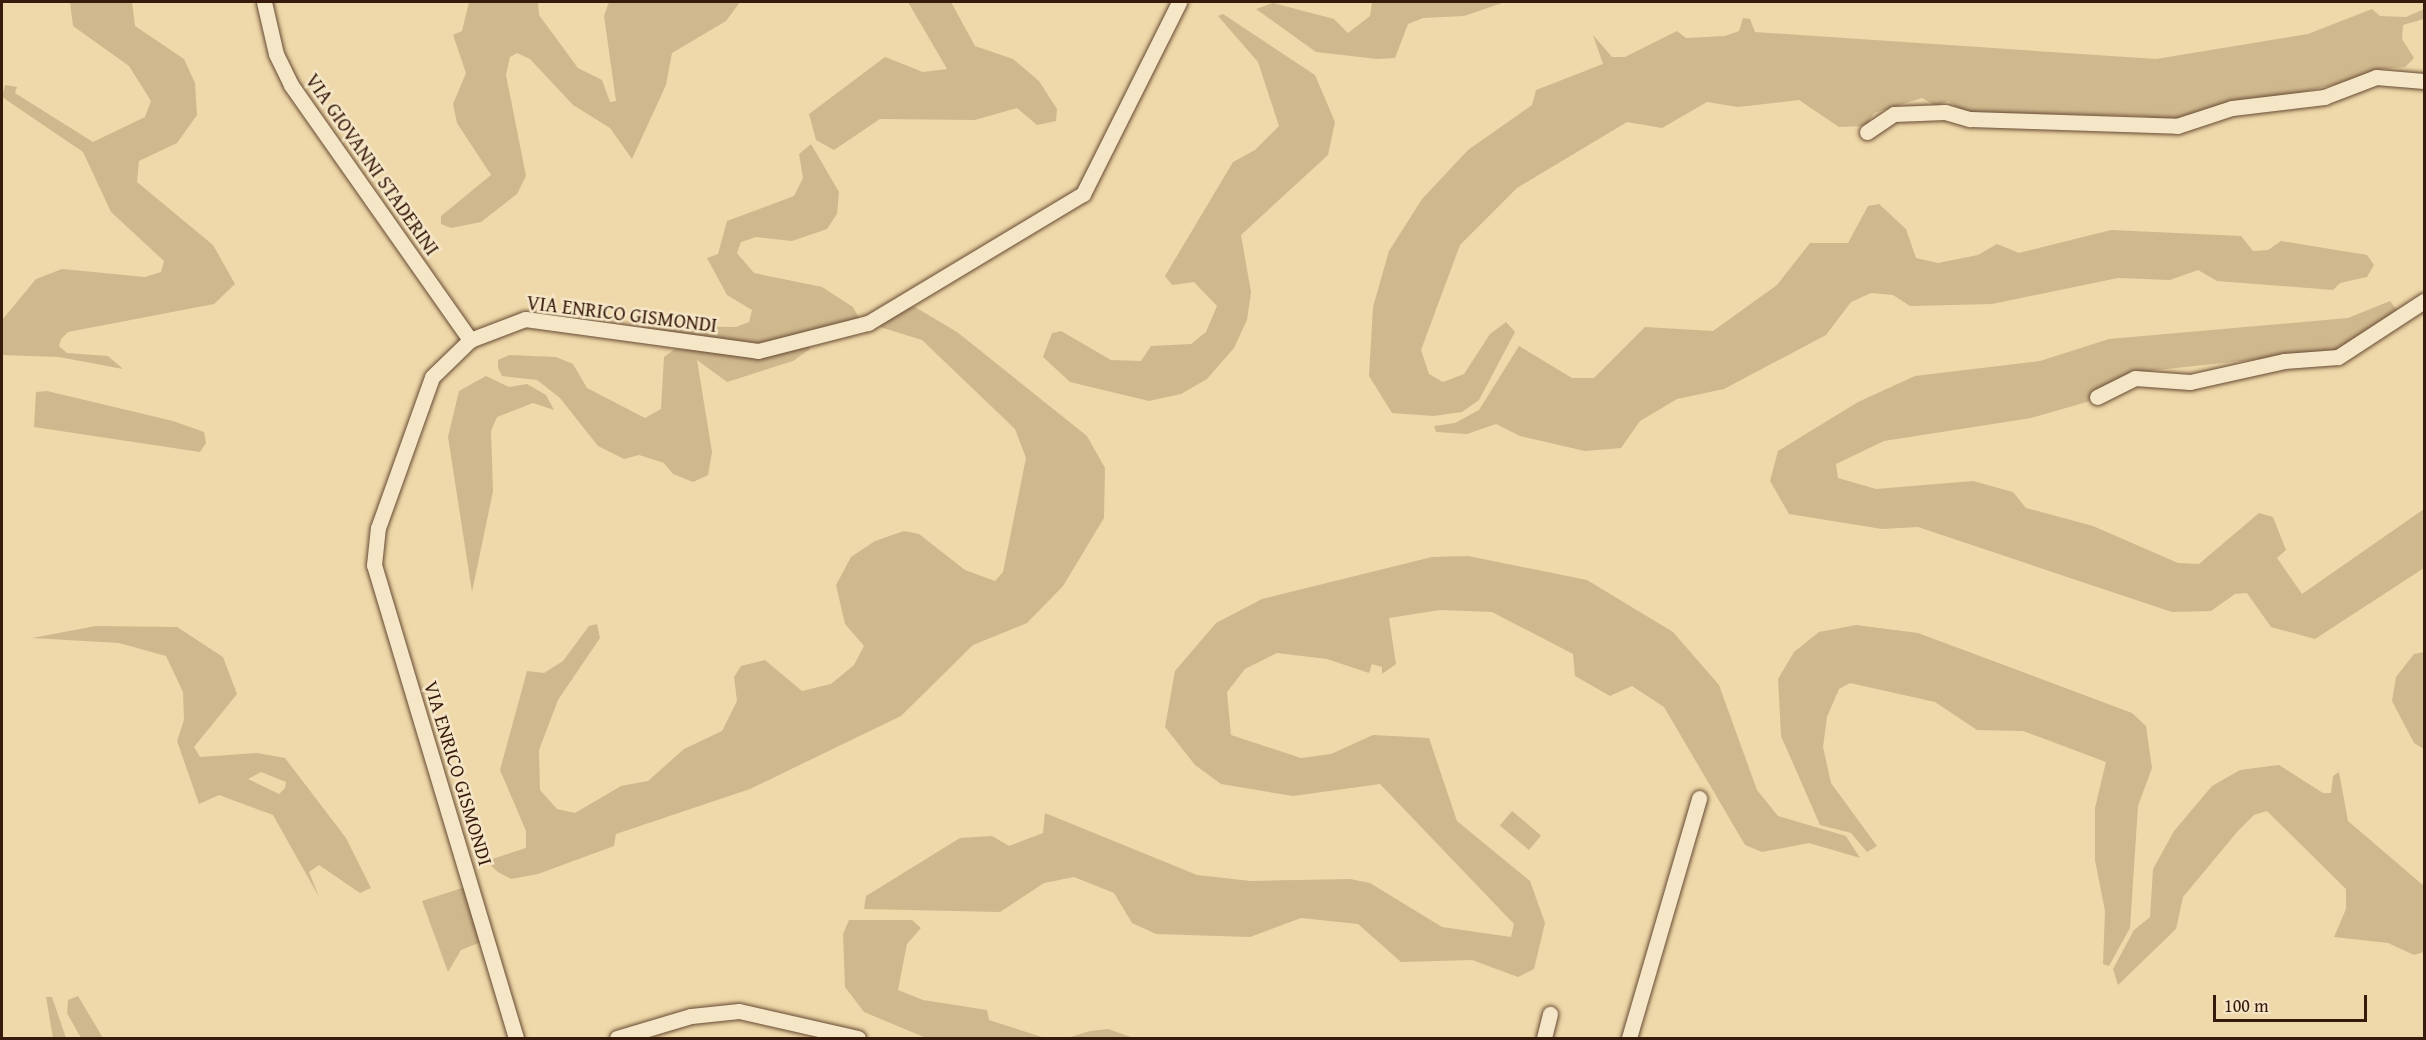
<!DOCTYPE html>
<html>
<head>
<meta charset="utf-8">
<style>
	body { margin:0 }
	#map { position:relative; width:2426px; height:1040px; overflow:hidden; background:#efd8a9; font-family:"Gentium Book Plus",serif }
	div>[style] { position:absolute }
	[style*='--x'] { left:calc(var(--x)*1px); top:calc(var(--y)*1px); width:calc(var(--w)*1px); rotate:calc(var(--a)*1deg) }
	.green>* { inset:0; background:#d0b88e; transform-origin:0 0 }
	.roads { filter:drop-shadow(0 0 2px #664a33) drop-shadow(0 0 2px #664a33) }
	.minor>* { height:15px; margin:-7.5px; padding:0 7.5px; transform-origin:7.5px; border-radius:7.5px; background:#f5e6c7 }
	span { translate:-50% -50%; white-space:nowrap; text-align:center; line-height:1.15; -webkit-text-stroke:5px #f5e6c7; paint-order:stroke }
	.street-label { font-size:20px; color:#381a0c }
	.frame { position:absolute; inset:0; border:3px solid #381a0c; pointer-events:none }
	.scale { position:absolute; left:2213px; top:995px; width:154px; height:27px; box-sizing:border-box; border:3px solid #381a0c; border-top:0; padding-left:8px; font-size:18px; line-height:21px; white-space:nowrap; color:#381a0c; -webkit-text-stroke:4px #f5e6c7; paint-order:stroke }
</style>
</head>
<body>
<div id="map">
	<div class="green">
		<i style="clip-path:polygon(70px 2px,132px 2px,135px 26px,184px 59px,195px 83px,197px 115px,177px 143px,139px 161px,137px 182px,213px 245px,235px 284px,214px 304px,68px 332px,61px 339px,59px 346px,67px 353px,108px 356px,123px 369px,59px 357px,2px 355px,2px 320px,36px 279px,62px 269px,145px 277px,161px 272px,164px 261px,111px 212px,83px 152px,2px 97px,5px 85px,17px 87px,15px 93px,93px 142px,145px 117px,151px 101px,129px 66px,73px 26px)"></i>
		<i style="clip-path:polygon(469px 2px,538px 2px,539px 15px,578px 68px,602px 80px,610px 102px,616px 101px,604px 16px,609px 2px,740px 2px,726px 21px,672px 53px,666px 85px,632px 159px,610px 128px,573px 105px,530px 59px,517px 53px,510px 57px,506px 75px,526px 176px,517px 194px,481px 222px,451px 228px,441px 224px,441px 216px,491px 175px,457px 123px,453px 104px,466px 73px,453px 35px,462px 31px)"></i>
		<i style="clip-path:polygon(908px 2px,951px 2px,975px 46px,1013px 59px,1039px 81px,1057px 109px,1056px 121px,1037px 125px,1017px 108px,975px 120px,880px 119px,834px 150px,816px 140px,809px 114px,885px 57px,923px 72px,947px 69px)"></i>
		<i style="clip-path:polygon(1372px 2px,1505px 2px,1464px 16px,1423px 18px,1408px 24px,1395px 58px,1377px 59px,1316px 52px,1256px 9px,1273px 3px,1334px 19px,1348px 33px,1370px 16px)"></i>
		<i style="clip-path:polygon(2372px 9px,2380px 16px,2406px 17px,2424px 9px,2424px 19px,2403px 25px,2402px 39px,2414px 58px,2405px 67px,2374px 70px,2336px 84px,2174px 122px,2140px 116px,1964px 112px,1948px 101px,1936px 106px,1922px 98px,1874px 113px,1866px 126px,1839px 127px,1799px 100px,1738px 107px,1707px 102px,1662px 128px,1627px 122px,1517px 188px,1460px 245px,1421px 350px,1429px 374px,1443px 382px,1464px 374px,1490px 334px,1506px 322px,1515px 332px,1479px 400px,1462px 412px,1434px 416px,1392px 413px,1369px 376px,1373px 307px,1389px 251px,1422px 199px,1468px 150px,1532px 105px,1536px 90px,1603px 64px,1593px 35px,1612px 57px,1625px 57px,1677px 31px,1686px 38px,1725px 36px,1739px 31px,1743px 18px,1750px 19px,1755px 32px,2156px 59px,2308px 34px)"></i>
		<i style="clip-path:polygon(1223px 14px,1315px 75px,1335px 122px,1328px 155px,1241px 235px,1251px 292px,1247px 320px,1234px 348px,1207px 379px,1181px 394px,1149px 401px,1070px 382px,1043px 357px,1052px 333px,1061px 331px,1111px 360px,1141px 361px,1151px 346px,1191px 344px,1206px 332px,1217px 306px,1194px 282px,1172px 285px,1165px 276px,1233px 162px,1255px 150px,1279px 126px,1258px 62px,1218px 16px)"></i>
		<i style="clip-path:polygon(811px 144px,839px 192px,837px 214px,827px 229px,792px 241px,756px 237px,741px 242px,737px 253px,754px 273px,822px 287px,853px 307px,860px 320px,755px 347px,642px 332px,643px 326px,736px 327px,749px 322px,752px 310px,727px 295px,707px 258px,718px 254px,727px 221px,794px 196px,803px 178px,799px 154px)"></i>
		<i style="clip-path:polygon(1879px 204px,1906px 229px,1916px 258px,1938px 263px,1978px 255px,1997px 244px,2019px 253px,2111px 230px,2241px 236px,2253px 251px,2268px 250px,2281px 241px,2367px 255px,2374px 265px,2367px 277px,2340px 283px,2333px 290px,2217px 281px,2198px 270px,2170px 280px,2118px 278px,1992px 304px,1910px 306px,1893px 295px,1871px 293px,1851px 302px,1826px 335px,1724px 389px,1677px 399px,1640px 421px,1621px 448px,1585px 451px,1520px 436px,1496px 424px,1467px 434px,1436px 432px,1434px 426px,1455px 423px,1479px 410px,1519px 346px,1572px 378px,1594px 378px,1645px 327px,1713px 331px,1777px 285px,1810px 243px,1848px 243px,1868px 206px)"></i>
		<i style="clip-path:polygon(2390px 301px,2398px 311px,2344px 350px,2148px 371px,2111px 395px,2031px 418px,1884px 441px,1836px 464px,1838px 478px,1876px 489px,1973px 481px,2013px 492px,2026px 508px,2093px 526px,2178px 563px,2199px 564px,2259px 513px,2273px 517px,2286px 550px,2277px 558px,2302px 594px,2424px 509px,2424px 568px,2315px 639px,2271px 627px,2247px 593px,2235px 594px,2211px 611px,2172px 612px,1918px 527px,1882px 529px,1789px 514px,1770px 481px,1778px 451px,1858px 402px,1915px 376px,2040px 361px,2109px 339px,2348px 318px)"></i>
		<i style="clip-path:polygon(904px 306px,915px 307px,957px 332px,1087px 436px,1105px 468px,1104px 518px,1063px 586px,1027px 623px,973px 645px,901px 716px,750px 789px,616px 834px,614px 846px,538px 874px,511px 879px,498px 872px,486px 861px,526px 848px,526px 831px,500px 770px,527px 671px,544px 673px,563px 661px,589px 626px,597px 624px,600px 638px,558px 700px,539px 750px,540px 790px,557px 809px,575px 813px,621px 786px,648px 781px,684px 749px,722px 731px,737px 701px,734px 677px,741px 666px,765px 660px,802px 691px,831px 684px,854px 665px,864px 646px,845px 624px,836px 585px,851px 557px,875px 541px,904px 531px,919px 534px,965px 570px,995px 581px,1003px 572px,1026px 458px,1015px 429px,922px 340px,880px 327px,882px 319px)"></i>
		<i style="clip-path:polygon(808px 342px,810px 349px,793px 361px,727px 382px,697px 360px,712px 452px,708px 475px,693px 482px,673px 474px,664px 463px,639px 455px,624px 459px,598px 446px,560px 398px,537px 380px,502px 376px,498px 368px,498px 360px,509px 355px,556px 357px,573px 364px,587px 388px,645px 418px,661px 409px,664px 357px,675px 349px,772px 356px)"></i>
		<i style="clip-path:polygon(486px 376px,509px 387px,527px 384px,546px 395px,554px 410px,533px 403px,497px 417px,491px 431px,493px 491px,472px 592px,448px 437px,459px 391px)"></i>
		<i style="clip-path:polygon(47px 391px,173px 421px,204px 432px,206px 443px,200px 452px,34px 427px,36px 392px)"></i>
		<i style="clip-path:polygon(1468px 556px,1587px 580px,1673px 632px,1719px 685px,1757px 790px,1778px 816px,1846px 836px,1860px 858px,1809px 843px,1762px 852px,1745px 845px,1664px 707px,1632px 686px,1610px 696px,1575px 676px,1573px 654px,1492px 612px,1440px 610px,1389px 618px,1396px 664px,1382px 674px,1382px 667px,1372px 664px,1369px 673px,1327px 659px,1277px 653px,1245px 669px,1227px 692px,1231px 735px,1301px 758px,1331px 754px,1373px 735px,1429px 738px,1457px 821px,1530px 881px,1545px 923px,1534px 969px,1518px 977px,1472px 960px,1401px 962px,1358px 924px,1301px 918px,1250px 937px,1156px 934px,1132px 923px,1114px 893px,1074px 877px,1044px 883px,1000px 912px,864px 909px,866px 896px,960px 838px,992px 836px,1009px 846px,1043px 833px,1045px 813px,1197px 875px,1251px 881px,1350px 879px,1370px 883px,1442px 927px,1511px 937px,1514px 924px,1380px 784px,1293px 796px,1221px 784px,1195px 765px,1165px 727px,1175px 671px,1216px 623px,1262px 599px,1432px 557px)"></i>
		<i style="clip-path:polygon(1856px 625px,1918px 633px,2132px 713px,2146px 726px,2152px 768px,2138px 806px,2130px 928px,2109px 966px,2103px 964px,2105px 911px,2095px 860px,2095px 808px,2106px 762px,2023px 731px,1977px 730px,1935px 702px,1850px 683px,1839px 689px,1827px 717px,1823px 747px,1831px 783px,1877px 846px,1867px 852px,1851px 833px,1820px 825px,1781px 736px,1778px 679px,1794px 652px,1819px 632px)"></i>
		<i style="clip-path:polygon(evenodd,96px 626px,177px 627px,223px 657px,237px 694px,194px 747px,200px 757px,257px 753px,285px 758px,346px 838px,371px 888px,360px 893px,319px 865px,309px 872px,319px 897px,273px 815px,219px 795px,199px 804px,177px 741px,184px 720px,183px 692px,166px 656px,119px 643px,32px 638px,96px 626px,261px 772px,286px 782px,285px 788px,279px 794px,248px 779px,261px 772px)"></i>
		<i style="clip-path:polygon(2424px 652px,2424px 749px,2414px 743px,2392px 701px,2396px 677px,2414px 654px)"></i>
		<i style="clip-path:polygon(2279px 765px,2323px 793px,2331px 793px,2333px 776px,2339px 772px,2348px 821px,2424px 886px,2424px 952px,2414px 955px,2388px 943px,2334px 937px,2346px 909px,2346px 889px,2267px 811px,2254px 815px,2237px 832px,2183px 897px,2176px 929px,2118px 985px,2113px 969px,2134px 930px,2150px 917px,2153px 869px,2174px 831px,2212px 786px,2240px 770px)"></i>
		<i style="left:1512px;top:811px;width:38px;height:19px;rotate:40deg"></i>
		<i style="clip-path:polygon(465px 887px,481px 942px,461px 950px,448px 972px,422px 901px)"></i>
		<i style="clip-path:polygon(849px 920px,912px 920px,921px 928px,907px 944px,898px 990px,923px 1000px,987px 1010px,989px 1020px,1045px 1038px,926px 1038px,864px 1012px,845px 987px,843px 934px)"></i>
		<i style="clip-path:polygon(78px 996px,103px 1038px,81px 1038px,67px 1013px,68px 1000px)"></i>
		<i style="clip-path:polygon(46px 997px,52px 997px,66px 1038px,53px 1038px)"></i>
		<i style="clip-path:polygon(1108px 1029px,1134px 1038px,1067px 1038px,1090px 1031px)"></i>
	</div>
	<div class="roads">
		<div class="minor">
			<i style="--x:264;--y:2;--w:53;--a:77"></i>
			<i style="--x:276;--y:54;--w:34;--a:64"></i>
			<i style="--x:291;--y:85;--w:312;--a:54.9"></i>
			<i style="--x:1867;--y:132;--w:32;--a:-34"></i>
			<i style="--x:1894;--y:114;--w:51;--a:-2.2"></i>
			<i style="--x:1945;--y:112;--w:26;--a:16"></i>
			<i style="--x:1970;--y:119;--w:207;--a:1.9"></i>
			<i style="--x:2177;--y:126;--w:58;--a:-18.1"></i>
			<i style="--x:2232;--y:108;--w:93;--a:-6.8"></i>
			<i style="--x:2324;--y:97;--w:56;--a:-21"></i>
			<i style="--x:2376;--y:77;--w:48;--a:4.8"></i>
			<i style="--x:2097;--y:397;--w:42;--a:-26.6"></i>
			<i style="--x:2135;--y:378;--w:55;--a:4.2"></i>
			<i style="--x:2190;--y:382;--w:96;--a:-12.6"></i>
			<i style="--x:2284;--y:361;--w:54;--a:-4.2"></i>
			<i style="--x:2338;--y:357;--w:103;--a:-33.1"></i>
			<i style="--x:516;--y:1038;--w:494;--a:-106.7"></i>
			<i style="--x:374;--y:565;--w:37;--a:-84"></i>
			<i style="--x:378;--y:528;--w:160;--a:-70.3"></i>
			<i style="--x:432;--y:377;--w:53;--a:-44.2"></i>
			<i style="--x:470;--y:340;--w:59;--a:-20.9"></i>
			<i style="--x:525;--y:319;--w:235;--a:7.8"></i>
			<i style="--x:758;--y:351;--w:114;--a:-14.3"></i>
			<i style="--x:868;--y:323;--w:251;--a:-31"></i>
			<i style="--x:1083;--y:194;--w:215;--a:-63.4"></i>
			<i style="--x:617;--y:1038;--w:77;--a:-16.6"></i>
			<i style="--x:691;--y:1016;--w:48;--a:-5.9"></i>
			<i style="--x:739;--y:1011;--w:122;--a:12.8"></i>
			<i style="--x:1544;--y:1038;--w:25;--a:-76"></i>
			<i style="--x:1629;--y:1038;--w:250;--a:-73.7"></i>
		</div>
	</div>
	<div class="street-label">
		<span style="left:373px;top:164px;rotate:55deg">VIA GIOVANNI STADERINI</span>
		<span style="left:622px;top:313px;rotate:7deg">VIA ENRICO GISMONDI</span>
		<span style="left:459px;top:773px;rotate:73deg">VIA ENRICO GISMONDI</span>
	</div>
	<div class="frame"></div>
	<div class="scale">100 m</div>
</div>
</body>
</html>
